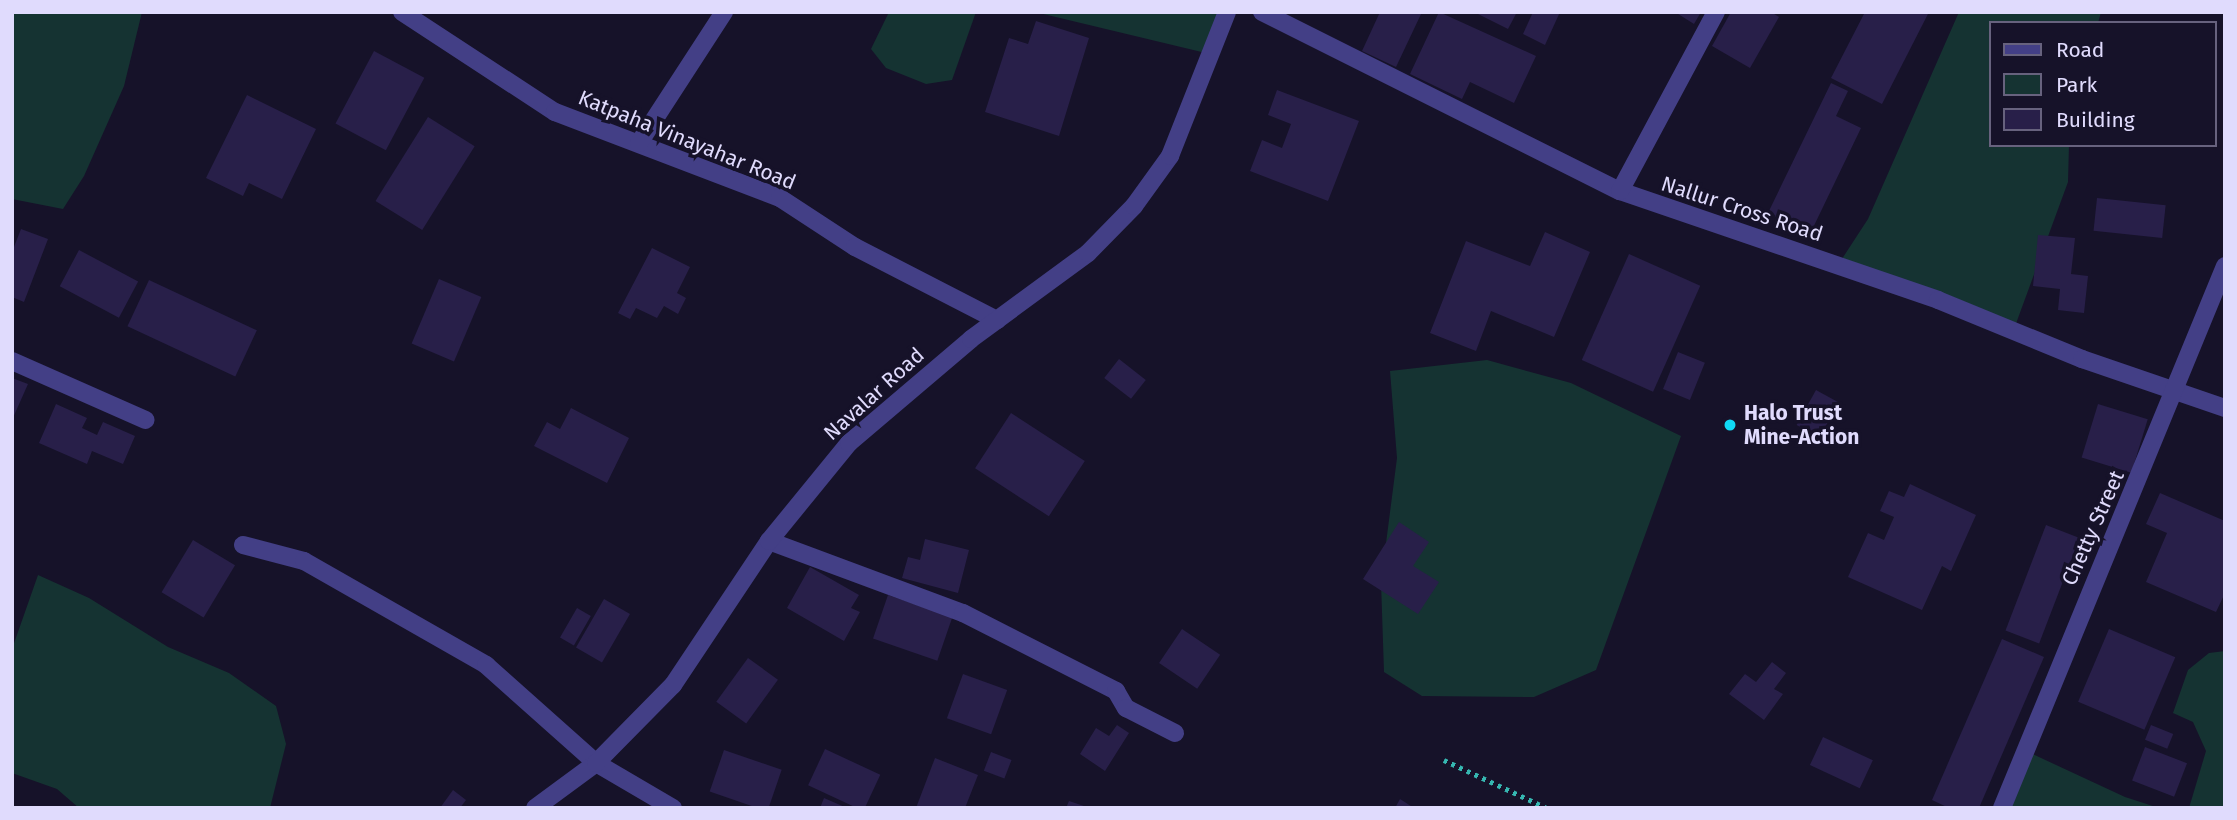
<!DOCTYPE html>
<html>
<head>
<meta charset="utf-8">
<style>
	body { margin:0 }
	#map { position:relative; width:2237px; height:820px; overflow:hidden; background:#161229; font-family:"Fira Sans",sans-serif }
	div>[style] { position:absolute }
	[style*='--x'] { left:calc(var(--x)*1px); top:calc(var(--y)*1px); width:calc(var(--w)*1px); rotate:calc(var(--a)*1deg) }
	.green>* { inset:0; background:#153332 }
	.building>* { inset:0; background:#281f49; transform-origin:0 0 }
	.path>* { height:4.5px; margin-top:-2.25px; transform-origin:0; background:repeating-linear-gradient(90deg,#36b7b1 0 3.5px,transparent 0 8.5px) }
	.minor>* { height:18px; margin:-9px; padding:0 9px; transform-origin:9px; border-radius:9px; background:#433f86 }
	.dots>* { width:19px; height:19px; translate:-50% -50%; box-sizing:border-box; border:4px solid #161229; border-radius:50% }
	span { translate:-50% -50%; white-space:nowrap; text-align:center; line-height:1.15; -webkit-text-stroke:7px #161229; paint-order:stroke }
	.street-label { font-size:21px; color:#e0dbfd }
	.poi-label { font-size:21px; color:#e0dbfd; font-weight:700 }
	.left { translate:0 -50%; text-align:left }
	.frame { position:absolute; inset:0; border:14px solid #e0dbfd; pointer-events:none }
	.legend { position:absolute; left:1989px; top:21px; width:228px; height:126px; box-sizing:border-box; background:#161229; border:2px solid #67627e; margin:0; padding:9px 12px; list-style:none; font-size:21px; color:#e0dbfd }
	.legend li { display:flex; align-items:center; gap:14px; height:35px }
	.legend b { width:35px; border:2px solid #67627e }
</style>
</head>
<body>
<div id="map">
	<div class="green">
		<i style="clip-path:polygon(12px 12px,142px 12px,124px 86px,84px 176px,63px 209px,12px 199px)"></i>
		<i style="clip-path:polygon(889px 12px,976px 12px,952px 80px,926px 84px,886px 68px,871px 49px)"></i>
		<i style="clip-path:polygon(1035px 12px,1227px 12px,1210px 54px)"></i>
		<i style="clip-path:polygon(1959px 12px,2101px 12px,2098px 23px,1990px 23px,1990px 145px,2069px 145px,2068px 182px,2014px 329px,1838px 265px,1868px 219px)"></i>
		<i style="clip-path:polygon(1487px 360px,1571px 383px,1681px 436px,1596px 670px,1534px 697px,1422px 696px,1384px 672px,1381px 582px,1397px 458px,1390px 371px)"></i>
		<i style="clip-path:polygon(38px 575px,89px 598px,168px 647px,229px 673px,276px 706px,286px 744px,270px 808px,79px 808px,57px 789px,12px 773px,12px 649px)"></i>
		<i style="clip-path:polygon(2225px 651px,2225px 808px,2189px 808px,2206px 751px,2193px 722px,2173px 713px,2188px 670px,2209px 653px)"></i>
		<i style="clip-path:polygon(2026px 751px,2125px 797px,2159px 808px,2002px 808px)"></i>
	</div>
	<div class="building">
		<i style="clip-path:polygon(1380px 12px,1422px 12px,1396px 67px,1362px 51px)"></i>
		<i style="clip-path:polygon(1439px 12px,1536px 56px,1514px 103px,1470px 82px,1462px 99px,1410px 74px)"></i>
		<i style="clip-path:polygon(1474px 12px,1517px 12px,1508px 29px)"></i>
		<i style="clip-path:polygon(1533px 12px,1560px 12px,1545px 45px,1523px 34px)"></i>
		<i style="clip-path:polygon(1675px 12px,1701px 12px,1694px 24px)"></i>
		<i style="clip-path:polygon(1731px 12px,1771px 12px,1779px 17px,1750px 68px,1712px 46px)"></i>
		<i style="clip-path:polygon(1865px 12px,1929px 12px,1882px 104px,1831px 78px)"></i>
		<i style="clip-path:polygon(1036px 21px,1089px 38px,1059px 136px,985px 112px,1009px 38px,1028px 44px)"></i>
		<i style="left:374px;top:51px;width:57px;height:82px;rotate:28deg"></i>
		<i style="clip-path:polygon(1831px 83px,1848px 91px,1836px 116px,1861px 128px,1810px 234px,1768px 213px)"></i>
		<i style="clip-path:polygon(1277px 90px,1359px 121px,1328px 201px,1250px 171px,1262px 140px,1282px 148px,1291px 124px,1268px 115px)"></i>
		<i style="clip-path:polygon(247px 95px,316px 129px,282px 199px,249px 183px,243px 196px,206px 178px)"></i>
		<i style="left:428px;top:117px;width:55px;height:99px;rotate:32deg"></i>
		<i style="left:2097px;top:198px;width:69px;height:33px;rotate:6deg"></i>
		<i style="clip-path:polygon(21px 229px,48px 239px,24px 302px,12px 297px,12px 252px)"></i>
		<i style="clip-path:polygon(1545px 232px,1590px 252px,1554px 337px,1491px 311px,1476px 351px,1430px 333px,1466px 241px,1530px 266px)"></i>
		<i style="clip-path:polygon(2038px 235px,2075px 238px,2071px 274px,2088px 276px,2084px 313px,2058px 310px,2060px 289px,2033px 286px)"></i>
		<i style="clip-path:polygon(652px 248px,690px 267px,677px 293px,686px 298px,678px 314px,664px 306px,657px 318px,636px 308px,630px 319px,618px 313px)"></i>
		<i style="left:79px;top:250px;width:67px;height:41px;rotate:28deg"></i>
		<i style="left:1629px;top:254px;width:78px;height:116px;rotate:24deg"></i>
		<i style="left:439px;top:279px;width:46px;height:70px;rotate:23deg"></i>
		<i style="left:149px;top:280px;width:119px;height:51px;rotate:25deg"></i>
		<i style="left:1678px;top:352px;width:29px;height:40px;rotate:22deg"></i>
		<i style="left:1119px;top:359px;width:34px;height:24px;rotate:38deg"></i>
		<i style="clip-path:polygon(12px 378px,28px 384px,12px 420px)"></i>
		<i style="left:1816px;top:390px;width:26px;height:40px;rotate:29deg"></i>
		<i style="clip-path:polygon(56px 404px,87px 418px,82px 428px,97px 435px,103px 422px,135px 436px,123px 464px,92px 451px,87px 464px,39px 443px)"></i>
		<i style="left:2098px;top:404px;width:52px;height:56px;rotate:17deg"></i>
		<i style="clip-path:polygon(571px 408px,629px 438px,607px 483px,534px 446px,547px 422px,560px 429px)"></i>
		<i style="left:1011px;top:413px;width:88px;height:66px;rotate:33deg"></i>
		<i style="clip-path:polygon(1910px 484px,1976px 515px,1951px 571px,1942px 566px,1922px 610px,1848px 577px,1868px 533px,1884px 540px,1894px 517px,1880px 511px,1889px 491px,1904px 497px)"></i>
		<i style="clip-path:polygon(2160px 493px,2225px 521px,2225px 593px,2216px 612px,2146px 582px,2167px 533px,2146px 524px)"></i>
		<i style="clip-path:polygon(1399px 522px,1429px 542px,1413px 566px,1439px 582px,1418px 614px,1363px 579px)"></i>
		<i style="left:2046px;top:525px;width:36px;height:113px;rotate:21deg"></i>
		<i style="clip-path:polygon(925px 539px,969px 550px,958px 593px,902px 578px,908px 557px,920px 560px)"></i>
		<i style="left:193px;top:540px;width:49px;height:61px;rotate:31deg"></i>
		<i style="clip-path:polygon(810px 567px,859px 595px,851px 608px,860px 612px,844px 641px,787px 608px)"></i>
		<i style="left:888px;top:595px;width:68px;height:46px;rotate:19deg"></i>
		<i style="left:604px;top:599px;width:30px;height:56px;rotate:30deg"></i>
		<i style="left:577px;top:608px;width:16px;height:34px;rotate:30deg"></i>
		<i style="left:1182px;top:629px;width:46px;height:41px;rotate:34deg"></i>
		<i style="left:2109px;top:629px;width:72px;height:79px;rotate:23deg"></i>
		<i style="clip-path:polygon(2002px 639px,2044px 657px,1979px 808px,1949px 808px,1932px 800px)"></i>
		<i style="left:748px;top:658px;width:37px;height:54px;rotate:36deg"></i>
		<i style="clip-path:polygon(1772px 662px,1786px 673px,1774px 689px,1783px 694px,1764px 720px,1729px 694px,1745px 674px,1756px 682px)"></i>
		<i style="left:963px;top:674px;width:47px;height:47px;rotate:20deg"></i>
		<i style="clip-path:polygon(1117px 725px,1129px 733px,1105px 771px,1080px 754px,1096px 728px,1109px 736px)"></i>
		<i style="left:2151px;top:725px;width:24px;height:16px;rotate:22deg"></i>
		<i style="left:1823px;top:737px;width:55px;height:31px;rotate:25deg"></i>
		<i style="left:2145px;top:747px;width:45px;height:36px;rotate:21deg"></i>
		<i style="left:825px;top:749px;width:61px;height:40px;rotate:25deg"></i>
		<i style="left:724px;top:750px;width:61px;height:44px;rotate:19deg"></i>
		<i style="left:991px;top:752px;width:22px;height:20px;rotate:21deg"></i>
		<i style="clip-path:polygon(935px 758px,978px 775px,965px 808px,916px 808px)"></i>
		<i style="clip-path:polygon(453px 790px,466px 800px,460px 808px,440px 808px)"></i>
		<i style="clip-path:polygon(824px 798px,847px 808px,820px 808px)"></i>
		<i style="clip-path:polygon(1400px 799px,1414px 808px,1395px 808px)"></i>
		<i style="clip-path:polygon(1069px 801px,1087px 807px,1087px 808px,1066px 808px)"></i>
	</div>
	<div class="path">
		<i style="--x:1444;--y:760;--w:114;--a:25"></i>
	</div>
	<div class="minor">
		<i style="--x:402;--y:12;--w:183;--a:33.2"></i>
		<i style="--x:555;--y:112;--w:241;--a:20.9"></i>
		<i style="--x:780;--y:198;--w:90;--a:33.2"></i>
		<i style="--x:855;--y:247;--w:160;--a:27.2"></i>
		<i style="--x:1262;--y:12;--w:400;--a:26.6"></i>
		<i style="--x:1620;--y:191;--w:336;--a:18.9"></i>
		<i style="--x:1938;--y:300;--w:156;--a:22.3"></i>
		<i style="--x:2082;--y:359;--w:151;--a:18.9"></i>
		<i style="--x:639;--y:143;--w:156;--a:-57"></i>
		<i style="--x:1620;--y:191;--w:203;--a:-61.8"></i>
		<i style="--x:12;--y:361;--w:146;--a:23.8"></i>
		<i style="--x:769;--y:541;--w:207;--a:20.4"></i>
		<i style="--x:963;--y:613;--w:172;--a:27"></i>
		<i style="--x:1116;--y:691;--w:20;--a:60"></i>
		<i style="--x:1126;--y:708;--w:55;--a:27"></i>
		<i style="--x:243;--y:545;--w:63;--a:14.7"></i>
		<i style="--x:304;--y:561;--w:210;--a:29.7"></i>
		<i style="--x:486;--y:665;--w:147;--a:41.7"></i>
		<i style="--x:596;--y:763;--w:89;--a:30.3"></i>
		<i style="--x:535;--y:808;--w:76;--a:-36.4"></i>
		<i style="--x:596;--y:763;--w:110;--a:-45.4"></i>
		<i style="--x:673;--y:685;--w:173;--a:-56.3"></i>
		<i style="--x:769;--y:541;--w:127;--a:-50.8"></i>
		<i style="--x:849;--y:443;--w:160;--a:-40.4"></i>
		<i style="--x:971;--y:339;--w:145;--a:-36.3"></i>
		<i style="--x:1088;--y:253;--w:66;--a:-45.6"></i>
		<i style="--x:1134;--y:206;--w:62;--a:-54.2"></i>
		<i style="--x:1170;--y:156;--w:155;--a:-68.4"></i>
		<i style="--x:2002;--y:808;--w:586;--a:-67.64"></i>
	</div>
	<div class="dots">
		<i style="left:1730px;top:425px;background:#10d9f5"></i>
	</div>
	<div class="street-label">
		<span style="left:687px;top:140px;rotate:22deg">Katpaha Vinayahar Road</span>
		<span style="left:1742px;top:209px;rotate:18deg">Nallur Cross Road</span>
		<span style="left:874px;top:394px;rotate:-42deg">Navalar Road</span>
		<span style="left:2093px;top:528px;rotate:-66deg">Chetty Street</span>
	</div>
	<div class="poi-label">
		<span class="left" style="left:1744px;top:425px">Halo Trust<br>Mine-Action</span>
	</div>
	<div class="frame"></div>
	<ul class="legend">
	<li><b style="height:9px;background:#433f86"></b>Road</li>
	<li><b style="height:19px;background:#153332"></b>Park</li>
	<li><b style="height:19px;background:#281f49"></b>Building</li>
	</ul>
</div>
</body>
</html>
